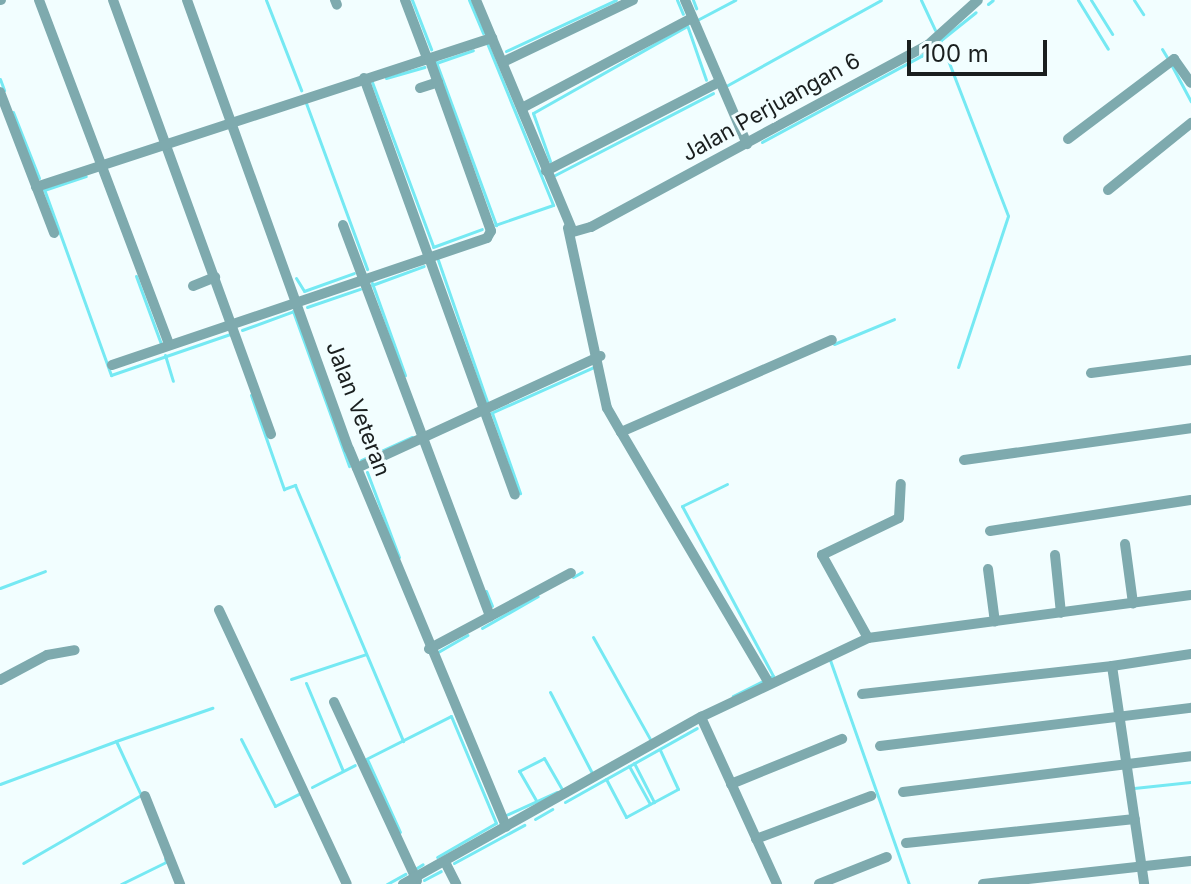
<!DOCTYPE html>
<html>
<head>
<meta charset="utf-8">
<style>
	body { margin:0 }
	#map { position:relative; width:1191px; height:884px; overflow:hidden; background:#f2feff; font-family:Inter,sans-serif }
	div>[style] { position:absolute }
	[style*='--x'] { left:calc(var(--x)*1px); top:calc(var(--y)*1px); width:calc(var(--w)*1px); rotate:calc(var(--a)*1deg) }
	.stream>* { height:3px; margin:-1.5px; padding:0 1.5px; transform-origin:1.5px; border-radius:1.5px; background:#75e9f3 }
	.street>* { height:10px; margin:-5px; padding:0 5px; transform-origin:5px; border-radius:5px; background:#7eaaae }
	span { translate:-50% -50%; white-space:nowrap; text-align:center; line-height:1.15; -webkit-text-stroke:6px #f2feff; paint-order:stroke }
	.street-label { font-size:22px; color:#1a1f1f }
	.scale { position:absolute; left:907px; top:40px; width:140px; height:36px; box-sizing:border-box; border:4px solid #1a1f1f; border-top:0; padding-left:10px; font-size:24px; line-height:28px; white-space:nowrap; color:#1a1f1f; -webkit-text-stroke:6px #f2feff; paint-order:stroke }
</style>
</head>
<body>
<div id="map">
	<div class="stream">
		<i style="--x:266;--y:0;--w:97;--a:68.7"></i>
		<i style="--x:412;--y:0;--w:53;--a:68.8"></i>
		<i style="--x:469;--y:0;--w:36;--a:67"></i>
		<i style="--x:677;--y:0;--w:15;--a:67"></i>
		<i style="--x:693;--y:0;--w:9;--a:69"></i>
		<i style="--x:921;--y:0;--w:33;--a:65"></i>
		<i style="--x:1078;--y:0;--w:57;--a:58.5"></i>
		<i style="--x:1091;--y:0;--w:40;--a:58"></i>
		<i style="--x:1134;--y:0;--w:17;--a:57"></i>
		<i style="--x:988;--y:4;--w:6;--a:-39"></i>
		<i style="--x:699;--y:19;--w:41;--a:-27.8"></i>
		<i style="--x:687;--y:25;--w:58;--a:70.9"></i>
		<i style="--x:941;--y:42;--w:186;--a:68.9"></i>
		<i style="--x:1008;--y:216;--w:159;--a:108.3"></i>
		<i style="--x:487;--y:43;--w:175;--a:67.8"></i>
		<i style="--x:553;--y:205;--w:61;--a:161"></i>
		<i style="--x:1162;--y:49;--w:12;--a:59"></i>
		<i style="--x:506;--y:51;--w:121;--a:-24.9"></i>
		<i style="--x:436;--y:62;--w:174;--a:69.8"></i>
		<i style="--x:436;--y:63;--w:39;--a:-19"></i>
		<i style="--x:1172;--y:66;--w:40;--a:62"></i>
		<i style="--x:386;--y:78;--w:40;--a:-16"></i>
		<i style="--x:0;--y:79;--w:12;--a:70"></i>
		<i style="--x:372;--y:82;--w:175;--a:69.6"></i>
		<i style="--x:726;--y:86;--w:177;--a:-29"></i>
		<i style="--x:306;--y:103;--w:177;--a:69.8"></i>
		<i style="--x:13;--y:112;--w:71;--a:68.5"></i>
		<i style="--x:762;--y:142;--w:181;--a:-28.4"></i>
		<i style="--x:921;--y:56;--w:70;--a:-38.7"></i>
		<i style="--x:550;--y:161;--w:51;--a:-109.5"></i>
		<i style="--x:533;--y:113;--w:175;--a:-29.5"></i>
		<i style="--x:555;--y:175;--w:178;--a:-27.4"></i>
		<i style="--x:44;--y:189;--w:198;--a:70.2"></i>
		<i style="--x:111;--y:375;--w:126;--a:-19"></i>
		<i style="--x:44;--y:190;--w:44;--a:-18.4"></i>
		<i style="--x:433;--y:247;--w:52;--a:-20.2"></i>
		<i style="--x:438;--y:260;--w:152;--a:70.9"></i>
		<i style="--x:136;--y:276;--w:72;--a:69.8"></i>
		<i style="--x:296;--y:278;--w:15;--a:58"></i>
		<i style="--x:304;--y:291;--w:53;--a:-19.8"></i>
		<i style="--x:372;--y:283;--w:98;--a:70.3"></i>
		<i style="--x:372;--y:285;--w:55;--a:-20.1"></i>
		<i style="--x:307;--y:307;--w:56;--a:-18.8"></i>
		<i style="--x:293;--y:311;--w:165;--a:70.1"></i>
		<i style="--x:242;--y:330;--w:55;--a:-20.1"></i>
		<i style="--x:834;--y:344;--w:65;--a:-22.6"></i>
		<i style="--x:165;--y:355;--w:27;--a:73"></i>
		<i style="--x:251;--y:395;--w:100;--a:70.7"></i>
		<i style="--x:284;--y:489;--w:12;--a:-20"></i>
		<i style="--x:295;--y:485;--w:278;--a:67.1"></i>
		<i style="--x:491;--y:413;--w:113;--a:-24.1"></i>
		<i style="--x:492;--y:413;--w:85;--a:70.7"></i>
		<i style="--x:361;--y:460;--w:56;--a:-24.3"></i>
		<i style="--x:367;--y:472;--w:91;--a:69.4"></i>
		<i style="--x:727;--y:484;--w:50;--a:153.9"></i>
		<i style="--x:682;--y:506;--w:193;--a:61.8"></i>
		<i style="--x:773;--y:676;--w:45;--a:153.4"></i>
		<i style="--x:573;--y:577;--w:10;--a:-29"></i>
		<i style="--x:0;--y:588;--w:48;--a:-20.7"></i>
		<i style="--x:486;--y:591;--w:16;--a:68"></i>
		<i style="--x:482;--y:628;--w:64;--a:-29.7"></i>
		<i style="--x:593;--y:637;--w:117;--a:60.8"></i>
		<i style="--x:438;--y:652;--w:34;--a:-30"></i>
		<i style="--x:830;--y:660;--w:238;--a:70.6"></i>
		<i style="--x:291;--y:679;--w:79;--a:-18.4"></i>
		<i style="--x:306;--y:683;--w:95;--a:67.2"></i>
		<i style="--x:550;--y:692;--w:91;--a:62.6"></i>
		<i style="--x:241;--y:739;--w:75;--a:63.1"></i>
		<i style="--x:275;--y:806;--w:30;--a:-27"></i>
		<i style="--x:116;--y:741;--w:102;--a:-19"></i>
		<i style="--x:366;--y:759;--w:95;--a:-26.8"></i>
		<i style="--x:451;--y:716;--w:116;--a:67.2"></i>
		<i style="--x:496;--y:823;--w:68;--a:150"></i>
		<i style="--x:367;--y:759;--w:80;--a:65.7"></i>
		<i style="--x:634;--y:763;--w:44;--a:62.9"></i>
		<i style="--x:629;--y:766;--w:43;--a:61.1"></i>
		<i style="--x:606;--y:779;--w:43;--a:62.2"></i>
		<i style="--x:626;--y:817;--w:59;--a:-28.3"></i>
		<i style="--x:678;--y:789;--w:43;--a:-114.8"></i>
		<i style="--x:0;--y:784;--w:124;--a:-20.3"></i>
		<i style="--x:116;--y:741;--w:60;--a:65.2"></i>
		<i style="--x:141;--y:795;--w:136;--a:150"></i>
		<i style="--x:312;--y:787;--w:48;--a:-27.1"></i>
		<i style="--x:1134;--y:788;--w:57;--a:-6"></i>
		<i style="--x:537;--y:802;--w:36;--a:-120"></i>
		<i style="--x:519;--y:771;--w:28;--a:-27"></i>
		<i style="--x:544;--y:758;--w:36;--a:60"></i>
		<i style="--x:565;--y:802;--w:151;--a:-29.3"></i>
		<i style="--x:506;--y:815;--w:56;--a:-24.3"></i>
		<i style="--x:535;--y:819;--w:20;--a:-30"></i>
		<i style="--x:454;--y:863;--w:80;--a:-28.5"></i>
		<i style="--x:415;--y:869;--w:9;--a:-32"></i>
		<i style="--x:424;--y:880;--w:19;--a:-28"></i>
		<i style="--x:121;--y:884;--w:50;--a:-26.1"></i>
		<i style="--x:166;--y:862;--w:4;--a:-104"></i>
		<i style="--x:387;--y:884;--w:21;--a:-29"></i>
	</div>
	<div class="street">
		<i style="--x:0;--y:0;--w:1;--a:0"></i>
		<i style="--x:39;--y:0;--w:368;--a:69.3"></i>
		<i style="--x:113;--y:0;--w:462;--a:70"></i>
		<i style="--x:187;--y:0;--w:477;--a:70.2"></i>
		<i style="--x:349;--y:449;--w:409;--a:67.4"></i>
		<i style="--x:335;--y:0;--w:5;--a:68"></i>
		<i style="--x:405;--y:0;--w:62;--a:69.2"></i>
		<i style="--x:476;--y:0;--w:251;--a:67.3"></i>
		<i style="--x:573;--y:232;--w:19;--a:-16"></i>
		<i style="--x:591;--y:227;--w:383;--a:-28.4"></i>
		<i style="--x:928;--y:45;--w:67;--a:-42"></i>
		<i style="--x:685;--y:0;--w:157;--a:66.7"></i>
		<i style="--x:503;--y:62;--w:144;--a:-25.5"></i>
		<i style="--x:364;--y:78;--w:443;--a:70.1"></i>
		<i style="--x:420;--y:88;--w:19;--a:-18"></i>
		<i style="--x:0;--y:92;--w:151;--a:69"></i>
		<i style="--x:522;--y:108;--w:192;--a:-27.9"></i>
		<i style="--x:1068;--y:139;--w:133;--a:-37"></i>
		<i style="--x:1174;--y:59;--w:29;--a:55"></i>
		<i style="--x:546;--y:171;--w:192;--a:-27.2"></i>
		<i style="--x:36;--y:187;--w:480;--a:-18.1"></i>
		<i style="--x:1108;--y:190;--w:107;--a:-38.9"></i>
		<i style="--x:343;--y:225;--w:418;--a:69.4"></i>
		<i style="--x:568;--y:228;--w:184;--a:77.8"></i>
		<i style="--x:607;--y:408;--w:28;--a:60"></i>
		<i style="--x:621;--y:432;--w:230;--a:-23.6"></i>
		<i style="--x:193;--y:286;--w:24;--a:-22"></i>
		<i style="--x:112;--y:365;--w:396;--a:-18.7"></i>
		<i style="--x:487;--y:238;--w:8;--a:-60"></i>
		<i style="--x:491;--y:231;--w:184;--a:-109.7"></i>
		<i style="--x:1091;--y:373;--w:101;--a:-7.4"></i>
		<i style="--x:621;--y:432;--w:291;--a:59.5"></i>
		<i style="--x:964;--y:460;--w:229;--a:-8"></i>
		<i style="--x:357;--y:468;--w:268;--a:-24.7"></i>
		<i style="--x:990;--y:531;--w:203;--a:-8.8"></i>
		<i style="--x:1125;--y:544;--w:60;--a:82.3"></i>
		<i style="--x:1055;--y:555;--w:58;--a:84.1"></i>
		<i style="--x:988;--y:569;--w:53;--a:82.5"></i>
		<i style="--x:219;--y:610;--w:302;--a:65"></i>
		<i style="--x:868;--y:638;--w:95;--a:-119"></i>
		<i style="--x:822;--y:555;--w:85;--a:-25.7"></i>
		<i style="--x:899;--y:518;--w:34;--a:-87"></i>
		<i style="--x:429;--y:649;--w:161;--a:-28.2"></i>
		<i style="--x:1112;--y:666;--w:80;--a:-8.6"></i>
		<i style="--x:0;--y:680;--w:53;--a:-28"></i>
		<i style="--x:47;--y:655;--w:28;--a:-10"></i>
		<i style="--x:862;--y:694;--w:252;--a:-6.4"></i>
		<i style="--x:1112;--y:666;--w:220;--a:81.6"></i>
		<i style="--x:334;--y:702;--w:197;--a:65.1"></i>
		<i style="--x:880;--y:746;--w:313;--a:-7"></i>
		<i style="--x:731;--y:784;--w:120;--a:-22.1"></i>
		<i style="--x:903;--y:792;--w:290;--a:-7.1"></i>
		<i style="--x:145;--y:796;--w:95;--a:68.3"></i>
		<i style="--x:756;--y:839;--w:123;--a:-20.5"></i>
		<i style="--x:906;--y:843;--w:230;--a:-6"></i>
		<i style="--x:445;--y:862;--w:25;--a:63"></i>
		<i style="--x:403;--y:884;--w:342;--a:-29.3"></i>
		<i style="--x:777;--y:884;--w:183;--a:-114.5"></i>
		<i style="--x:701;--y:717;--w:185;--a:-25.3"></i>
		<i style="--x:868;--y:638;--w:326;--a:-7.6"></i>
		<i style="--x:819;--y:884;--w:73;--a:-21.7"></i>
		<i style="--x:983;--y:884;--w:209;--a:-6.3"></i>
	</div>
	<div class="street-label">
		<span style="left:771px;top:107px;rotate:-29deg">Jalan Perjuangan 6</span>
		<span style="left:358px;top:409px;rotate:69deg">Jalan Veteran</span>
	</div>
	<div class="scale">100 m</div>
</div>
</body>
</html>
